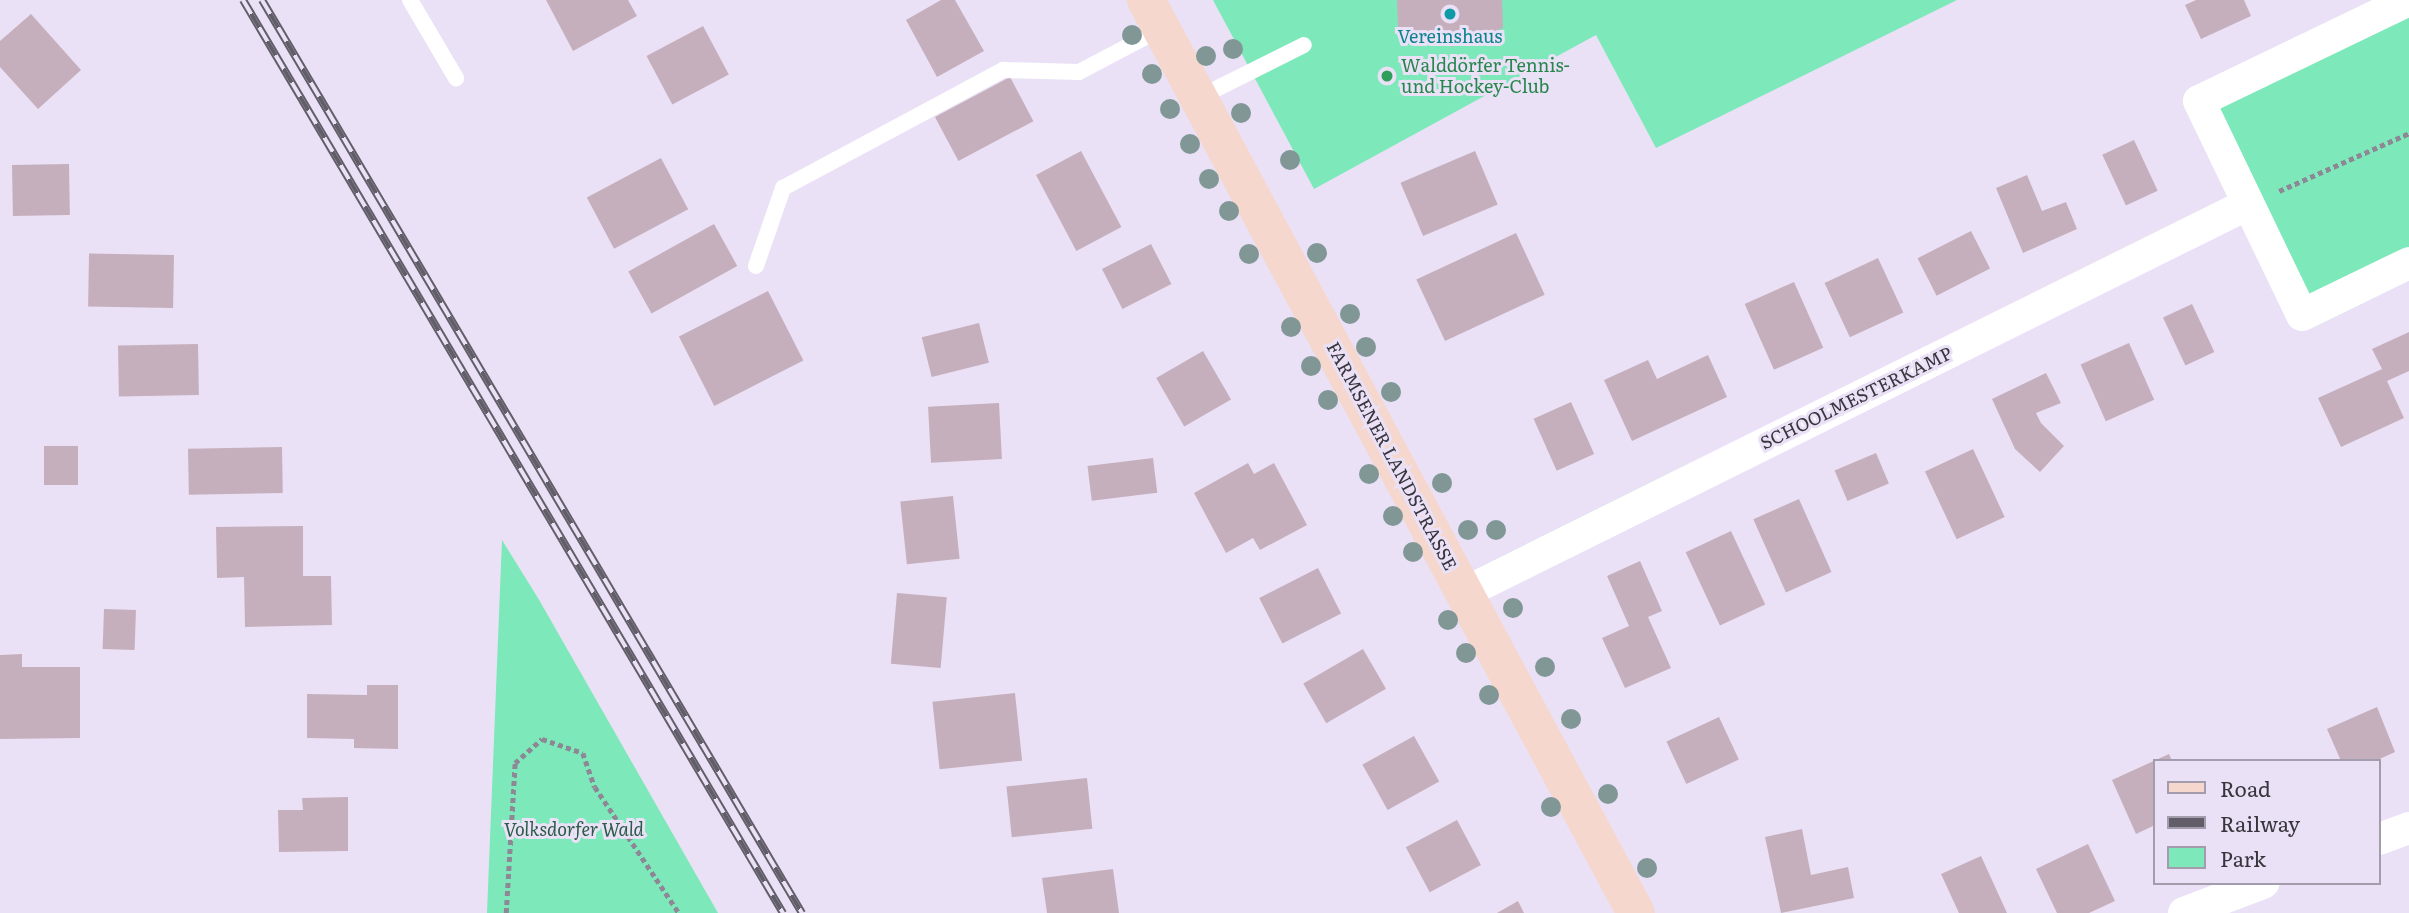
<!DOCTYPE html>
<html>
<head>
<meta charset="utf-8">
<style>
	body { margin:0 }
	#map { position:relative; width:2409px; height:913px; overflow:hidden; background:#eae1f7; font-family:Literata,serif }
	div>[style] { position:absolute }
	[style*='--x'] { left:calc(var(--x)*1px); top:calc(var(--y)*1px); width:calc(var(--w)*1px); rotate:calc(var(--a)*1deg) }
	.green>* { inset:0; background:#7de8b9 }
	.building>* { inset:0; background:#c6afbc; transform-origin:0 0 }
	.path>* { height:4.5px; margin-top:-2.25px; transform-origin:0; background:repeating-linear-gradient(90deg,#8e8896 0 5px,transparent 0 8.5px) }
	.service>* { height:16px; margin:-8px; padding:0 8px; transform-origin:8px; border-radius:8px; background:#fff }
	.minor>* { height:32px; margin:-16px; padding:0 16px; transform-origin:16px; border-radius:16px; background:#fff }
	.secondary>* { height:38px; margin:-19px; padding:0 19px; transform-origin:19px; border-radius:19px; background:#f5d7ce }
	.rail>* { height:8px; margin-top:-4px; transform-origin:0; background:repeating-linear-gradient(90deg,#eae1f7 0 16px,#625e69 0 32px); box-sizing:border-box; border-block:2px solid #625e69 }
	.trees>* { width:20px; height:20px; margin:-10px; border-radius:50%; background:#809796 }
	.dots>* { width:19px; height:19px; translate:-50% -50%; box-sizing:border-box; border:4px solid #eae1f7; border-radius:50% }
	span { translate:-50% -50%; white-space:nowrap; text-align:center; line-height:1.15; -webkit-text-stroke:6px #eae1f7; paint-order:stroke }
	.culture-label { font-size:18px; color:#0d838f }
	.leisure-label { font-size:18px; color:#27864d }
	.left { translate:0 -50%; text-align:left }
	.street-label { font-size:18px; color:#38353d }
	.park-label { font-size:18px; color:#2a5b46; font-style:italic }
	.legend { position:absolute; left:2153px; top:759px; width:228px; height:126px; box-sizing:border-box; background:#eae1f7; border:2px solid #a39cad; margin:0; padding:9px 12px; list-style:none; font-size:21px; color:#38353d }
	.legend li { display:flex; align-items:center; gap:14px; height:35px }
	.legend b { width:35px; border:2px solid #a39cad }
</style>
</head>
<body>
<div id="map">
	<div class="green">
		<i style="clip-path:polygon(1213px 0,1957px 0,1656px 148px,1596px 35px,1314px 189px)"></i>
		<i style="clip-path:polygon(2409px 8px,2409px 256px,2306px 306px,2209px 105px)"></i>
		<i style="clip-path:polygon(502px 540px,538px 598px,718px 913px,487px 913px)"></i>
	</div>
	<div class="building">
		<i style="clip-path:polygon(546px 0,628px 0,637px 16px,573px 51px)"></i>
		<i style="clip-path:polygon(941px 0,955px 0,984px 51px,937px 77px,906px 20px)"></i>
		<i style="clip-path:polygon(1397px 0,1502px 0,1503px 28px,1452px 47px,1443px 32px,1423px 42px,1398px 28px)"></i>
		<i style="clip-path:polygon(2196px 0,2244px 0,2251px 16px,2201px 39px,2185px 5px)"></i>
		<i style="clip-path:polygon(31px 14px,81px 70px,38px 109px,0 67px,0 41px)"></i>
		<i style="left:703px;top:26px;width:55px;height:64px;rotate:62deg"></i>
		<i style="left:1010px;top:77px;width:50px;height:85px;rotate:62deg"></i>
		<i style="left:2134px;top:140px;width:56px;height:35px;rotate:65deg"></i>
		<i style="left:1081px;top:151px;width:86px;height:51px;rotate:62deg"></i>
		<i style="left:1475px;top:151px;width:58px;height:81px;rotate:67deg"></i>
		<i style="left:661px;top:158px;width:58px;height:84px;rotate:62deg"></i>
		<i style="left:69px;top:164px;width:51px;height:57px;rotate:89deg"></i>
		<i style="clip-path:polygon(2027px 175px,2042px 211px,2066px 202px,2077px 229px,2023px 253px,1996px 188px)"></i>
		<i style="left:714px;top:224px;width:48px;height:98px;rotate:61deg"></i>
		<i style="left:1971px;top:231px;width:42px;height:60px;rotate:63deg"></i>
		<i style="left:1516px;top:233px;width:68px;height:110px;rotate:65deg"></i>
		<i style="left:1151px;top:244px;width:45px;height:55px;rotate:63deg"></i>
		<i style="left:174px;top:255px;width:53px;height:85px;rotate:91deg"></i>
		<i style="left:1878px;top:258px;width:60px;height:59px;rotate:65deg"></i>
		<i style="left:1794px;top:282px;width:72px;height:54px;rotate:66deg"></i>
		<i style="left:768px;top:291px;width:78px;height:100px;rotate:63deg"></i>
		<i style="left:2192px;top:304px;width:53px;height:32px;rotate:65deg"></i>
		<i style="left:979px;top:323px;width:41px;height:59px;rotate:76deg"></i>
		<i style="clip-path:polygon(2409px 332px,2409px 371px,2387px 381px,2404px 418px,2341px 447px,2318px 398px,2382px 369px,2372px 349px)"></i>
		<i style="left:2129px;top:343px;width:62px;height:53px;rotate:66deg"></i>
		<i style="left:198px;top:344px;width:51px;height:80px;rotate:89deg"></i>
		<i style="left:1203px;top:351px;width:56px;height:54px;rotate:60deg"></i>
		<i style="clip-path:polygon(1708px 355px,1727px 397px,1632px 441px,1604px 380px,1648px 360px,1657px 379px)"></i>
		<i style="clip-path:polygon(2046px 373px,2061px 403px,2036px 413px,2041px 423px,2064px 446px,2040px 472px,2015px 449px,1992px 399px)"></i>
		<i style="left:1571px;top:402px;width:57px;height:41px;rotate:66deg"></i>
		<i style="left:999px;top:403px;width:56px;height:71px;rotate:87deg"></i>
		<i style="left:44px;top:446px;width:34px;height:39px"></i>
		<i style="left:282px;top:447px;width:46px;height:94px;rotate:89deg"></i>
		<i style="left:1973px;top:449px;width:75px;height:53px;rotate:65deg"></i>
		<i style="left:1876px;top:453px;width:33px;height:45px;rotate:67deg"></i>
		<i style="left:1153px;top:458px;width:35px;height:66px;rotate:83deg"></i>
		<i style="clip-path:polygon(1248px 463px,1254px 474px,1274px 463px,1307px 525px,1260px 550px,1253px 538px,1226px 553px,1194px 493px)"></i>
		<i style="left:953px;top:496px;width:63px;height:53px;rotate:84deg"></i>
		<i style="left:1799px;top:499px;width:80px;height:50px;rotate:66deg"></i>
		<i style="clip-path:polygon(303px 526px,303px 576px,331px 576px,332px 625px,245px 627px,244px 577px,217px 578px,216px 527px)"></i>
		<i style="left:1731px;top:531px;width:81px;height:50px;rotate:65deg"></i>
		<i style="clip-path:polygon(1640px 561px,1662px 611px,1648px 617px,1671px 668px,1625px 688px,1602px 638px,1629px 626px,1607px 576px)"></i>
		<i style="left:1318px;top:568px;width:51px;height:66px;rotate:63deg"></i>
		<i style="left:897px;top:593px;width:50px;height:71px;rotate:5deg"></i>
		<i style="left:104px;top:609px;width:32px;height:40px;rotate:2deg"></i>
		<i style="left:1363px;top:649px;width:46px;height:69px;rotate:60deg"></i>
		<i style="clip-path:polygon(22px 654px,22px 667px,80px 667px,80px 738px,0 739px,0 655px)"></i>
		<i style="clip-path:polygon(367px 685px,398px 685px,398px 749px,354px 748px,354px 739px,307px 738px,307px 694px,367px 695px)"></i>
		<i style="left:1015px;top:693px;width:68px;height:83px;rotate:84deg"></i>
		<i style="clip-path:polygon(2377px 707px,2395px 752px,2375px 761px,2341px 761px,2327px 729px)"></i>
		<i style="left:1719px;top:717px;width:47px;height:58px;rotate:65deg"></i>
		<i style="left:1414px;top:736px;width:52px;height:59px;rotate:61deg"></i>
		<i style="clip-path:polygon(2169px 754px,2172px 761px,2155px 761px,2155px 825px,2136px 834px,2112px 780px)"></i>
		<i style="left:1087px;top:778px;width:51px;height:81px;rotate:84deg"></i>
		<i style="clip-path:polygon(348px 797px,348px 851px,279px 852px,278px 810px,303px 810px,302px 798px)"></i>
		<i style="left:1457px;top:820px;width:51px;height:58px;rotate:62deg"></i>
		<i style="clip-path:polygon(1802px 829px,1811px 875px,1848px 867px,1854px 898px,1781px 913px,1765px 837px)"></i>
		<i style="clip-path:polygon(2088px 844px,2115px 901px,2089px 913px,2057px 913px,2036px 869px)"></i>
		<i style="clip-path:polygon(1981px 856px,2007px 913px,1959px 913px,1941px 874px)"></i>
		<i style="clip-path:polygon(1113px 869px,1119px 913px,1047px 913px,1042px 878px)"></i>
		<i style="clip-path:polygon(1518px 901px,1524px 913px,1497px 913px)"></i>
	</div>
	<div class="path">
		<i style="--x:2279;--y:191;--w:142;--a:-24"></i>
		<i style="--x:506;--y:913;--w:150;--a:-86.6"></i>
		<i style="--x:515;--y:763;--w:36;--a:-42"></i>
		<i style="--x:542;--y:739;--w:43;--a:18.9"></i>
		<i style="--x:583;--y:753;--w:36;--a:71"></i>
		<i style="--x:595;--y:787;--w:151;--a:56.3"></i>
	</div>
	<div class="service">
		<i style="--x:410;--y:0;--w:91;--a:59.5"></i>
		<i style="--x:1200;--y:97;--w:116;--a:-26.6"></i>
		<i style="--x:756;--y:266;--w:83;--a:-70.9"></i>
		<i style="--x:783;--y:188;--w:250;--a:-28.2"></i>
		<i style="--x:1003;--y:70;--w:76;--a:1.5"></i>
		<i style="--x:1079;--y:72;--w:93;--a:-27.7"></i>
	</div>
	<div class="minor">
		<i style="--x:2409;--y:0;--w:233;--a:154.3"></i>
		<i style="--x:2199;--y:101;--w:237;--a:64.3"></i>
		<i style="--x:2302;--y:315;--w:119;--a:-25.9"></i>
		<i style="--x:1464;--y:593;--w:875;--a:-26.39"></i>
		<i style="--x:2379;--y:839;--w:32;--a:-20"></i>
		<i style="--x:2184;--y:913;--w:85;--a:-20.8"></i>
	</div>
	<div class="secondary">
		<i style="--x:1146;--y:0;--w:1036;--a:61.78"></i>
	</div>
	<div class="rail">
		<i style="--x:243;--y:0;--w:1061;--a:59.4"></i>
		<i style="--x:262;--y:0;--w:1061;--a:59.4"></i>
	</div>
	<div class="trees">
		<i style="left:1132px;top:35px"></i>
		<i style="left:1233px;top:49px"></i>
		<i style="left:1206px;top:56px"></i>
		<i style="left:1152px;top:74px"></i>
		<i style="left:1170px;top:109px"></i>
		<i style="left:1241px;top:113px"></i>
		<i style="left:1190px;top:144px"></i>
		<i style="left:1290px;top:160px"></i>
		<i style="left:1209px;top:179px"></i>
		<i style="left:1229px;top:211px"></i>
		<i style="left:1317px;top:253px"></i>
		<i style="left:1249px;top:254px"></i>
		<i style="left:1350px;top:314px"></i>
		<i style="left:1291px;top:327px"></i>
		<i style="left:1366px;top:347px"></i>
		<i style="left:1311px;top:366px"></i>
		<i style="left:1391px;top:392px"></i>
		<i style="left:1328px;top:400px"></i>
		<i style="left:1369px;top:474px"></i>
		<i style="left:1442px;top:483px"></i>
		<i style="left:1393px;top:516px"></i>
		<i style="left:1468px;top:530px"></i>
		<i style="left:1496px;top:530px"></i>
		<i style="left:1413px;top:552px"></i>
		<i style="left:1513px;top:608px"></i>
		<i style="left:1448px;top:620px"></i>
		<i style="left:1466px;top:653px"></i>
		<i style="left:1545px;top:667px"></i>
		<i style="left:1489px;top:695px"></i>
		<i style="left:1571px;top:719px"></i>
		<i style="left:1608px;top:794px"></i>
		<i style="left:1551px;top:807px"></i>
		<i style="left:1647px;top:868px"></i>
	</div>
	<div class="dots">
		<i style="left:1450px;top:14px;background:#0f9aa8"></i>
		<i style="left:1387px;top:76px;background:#2e9e5b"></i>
	</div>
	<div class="culture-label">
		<span style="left:1450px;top:36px">Vereinshaus</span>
	</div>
	<div class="leisure-label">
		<span class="left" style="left:1401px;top:76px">Walddörfer Tennis-<br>und Hockey-Club</span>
	</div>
	<div class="street-label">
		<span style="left:1856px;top:398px;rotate:-26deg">SCHOOLMESTERKAMP</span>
		<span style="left:1392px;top:456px;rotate:62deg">FARMSENER LANDSTRASSE</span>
	</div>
	<div class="park-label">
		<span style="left:574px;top:829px">Volksdorfer Wald</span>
	</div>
	<ul class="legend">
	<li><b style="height:9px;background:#f5d7ce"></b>Road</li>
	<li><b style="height:9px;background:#625e69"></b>Railway</li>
	<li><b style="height:19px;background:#7de8b9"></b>Park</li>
	</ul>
</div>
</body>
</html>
